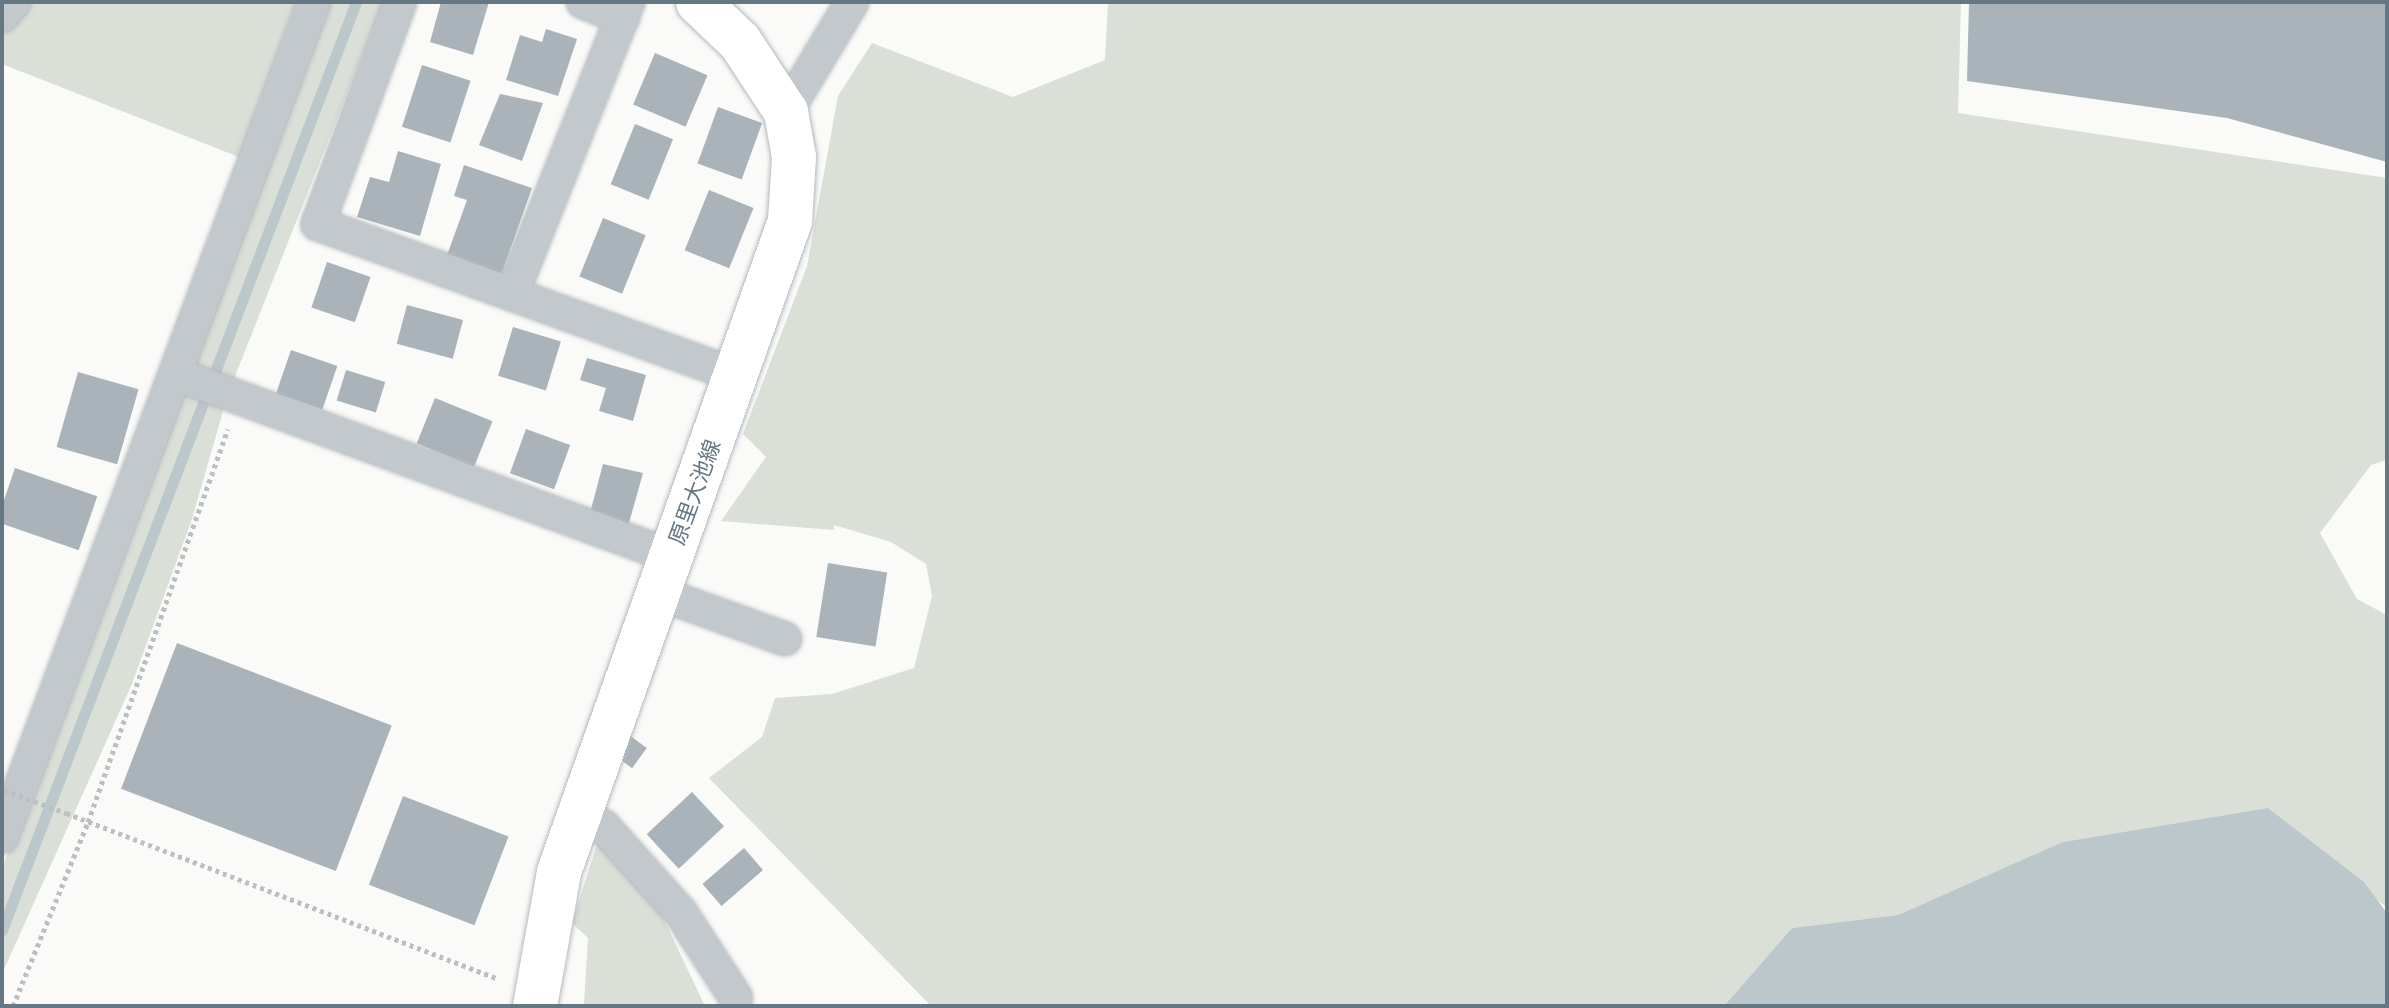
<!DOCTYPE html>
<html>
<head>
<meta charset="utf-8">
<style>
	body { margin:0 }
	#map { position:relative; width:2389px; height:1008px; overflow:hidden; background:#fafaf8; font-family:"Golos Text","Noto Sans JP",sans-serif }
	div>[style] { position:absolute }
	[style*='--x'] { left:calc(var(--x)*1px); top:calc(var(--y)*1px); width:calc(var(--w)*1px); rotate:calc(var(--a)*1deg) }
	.green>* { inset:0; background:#dadfd7 }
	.water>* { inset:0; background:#bbc7cb }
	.stream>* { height:11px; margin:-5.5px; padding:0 5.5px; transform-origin:5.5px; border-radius:5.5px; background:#bbc7cb }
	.building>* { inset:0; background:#aab3b9; transform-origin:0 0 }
	.path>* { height:5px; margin-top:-2.5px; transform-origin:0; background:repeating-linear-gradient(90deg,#bbbfc2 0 4px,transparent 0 8px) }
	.roads { filter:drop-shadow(0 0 2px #b3babf) drop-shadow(0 0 2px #b3babf) }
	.minor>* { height:32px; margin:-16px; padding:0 16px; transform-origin:16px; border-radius:16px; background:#c3c8cc }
	.secondary>* { height:44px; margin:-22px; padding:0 22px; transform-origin:22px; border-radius:22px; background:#fff }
	.path-bridge>* { height:5px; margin-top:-2.5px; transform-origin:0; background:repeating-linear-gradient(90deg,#bbbfc2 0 4px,transparent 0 8px) }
	span { translate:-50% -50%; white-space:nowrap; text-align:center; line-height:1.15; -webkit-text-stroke:8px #fff; paint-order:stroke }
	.street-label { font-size:22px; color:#647783 }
	.frame { position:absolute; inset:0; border:4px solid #647783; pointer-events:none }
</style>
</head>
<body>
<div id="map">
	<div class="green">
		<i style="clip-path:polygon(31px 2px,296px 2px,239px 157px,2px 64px,2px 36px)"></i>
		<i style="clip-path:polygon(330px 2px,383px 2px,228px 394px,192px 519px,132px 684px,2px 974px,2px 868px)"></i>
		<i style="clip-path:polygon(1108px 2px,1961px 2px,1958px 113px,2387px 178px,2387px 460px,2371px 465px,2320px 533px,2357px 599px,2387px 615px,2387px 908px,2268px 808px,2064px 842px,1898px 915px,1792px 928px,1724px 1006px,931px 1006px,709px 778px,762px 737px,775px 698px,832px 694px,914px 668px,932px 596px,926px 564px,891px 542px,834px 525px,834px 530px,721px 521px,766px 457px,743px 434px,807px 266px,838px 96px,872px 43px,1013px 97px,1105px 60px)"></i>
		<i style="clip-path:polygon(598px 841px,648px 886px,705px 1006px,584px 1006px,588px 938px,572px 923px)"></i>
	</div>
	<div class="water">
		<i style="clip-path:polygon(2268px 808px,2364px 882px,2387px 913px,2387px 1006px,1724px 1006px,1792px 928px,1898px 915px,2063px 842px)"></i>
	</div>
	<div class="stream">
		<i style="--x:2;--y:930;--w:993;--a:-69.12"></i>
	</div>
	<div class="building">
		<i style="clip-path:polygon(441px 2px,489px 2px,473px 55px,430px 42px)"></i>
		<i style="clip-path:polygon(1969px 2px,2387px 2px,2387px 162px,2227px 118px,1967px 81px)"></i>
		<i style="clip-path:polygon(546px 29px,577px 39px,558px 96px,506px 80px,520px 35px,542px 42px)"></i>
		<i style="left:655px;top:53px;width:57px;height:56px;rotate:23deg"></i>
		<i style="left:422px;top:65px;width:51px;height:65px;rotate:18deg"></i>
		<i style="clip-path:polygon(500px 94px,543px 103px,522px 161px,479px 145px)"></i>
		<i style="left:718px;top:107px;width:47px;height:60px;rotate:20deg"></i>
		<i style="left:635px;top:124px;width:41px;height:65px;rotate:22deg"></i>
		<i style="clip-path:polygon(398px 151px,441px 164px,420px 236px,357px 217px,370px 177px,389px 182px)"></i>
		<i style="clip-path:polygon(464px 165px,532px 188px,501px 276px,446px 258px,467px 200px,454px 196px)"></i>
		<i style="left:709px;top:190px;width:48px;height:65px;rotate:22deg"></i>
		<i style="left:603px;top:218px;width:46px;height:63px;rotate:22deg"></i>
		<i style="left:327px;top:262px;width:46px;height:48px;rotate:19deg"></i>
		<i style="left:407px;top:305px;width:58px;height:40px;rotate:15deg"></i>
		<i style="left:513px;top:327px;width:50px;height:51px;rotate:17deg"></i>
		<i style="left:291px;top:350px;width:49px;height:46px;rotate:19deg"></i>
		<i style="clip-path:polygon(587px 358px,646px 375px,633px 421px,599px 411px,606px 388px,580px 380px)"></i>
		<i style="left:346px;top:370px;width:41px;height:32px;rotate:17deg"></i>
		<i style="left:78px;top:372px;width:63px;height:78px;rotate:16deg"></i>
		<i style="left:435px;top:398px;width:62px;height:49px;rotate:22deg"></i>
		<i style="left:526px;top:429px;width:47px;height:47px;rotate:20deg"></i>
		<i style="clip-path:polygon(603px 464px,643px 473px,627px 530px,590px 513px)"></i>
		<i style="left:15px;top:468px;width:87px;height:57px;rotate:19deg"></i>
		<i style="left:828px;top:563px;width:60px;height:75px;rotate:9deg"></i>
		<i style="left:177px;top:643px;width:230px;height:156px;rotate:21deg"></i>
		<i style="left:629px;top:735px;width:22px;height:25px;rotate:36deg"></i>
		<i style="left:692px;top:792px;width:47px;height:62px;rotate:47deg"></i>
		<i style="left:403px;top:796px;width:113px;height:95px;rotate:21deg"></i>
		<i style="left:744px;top:848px;width:29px;height:55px;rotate:49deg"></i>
	</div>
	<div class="path">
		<i style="--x:66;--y:813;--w:463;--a:21"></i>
		<i style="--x:13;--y:1006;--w:199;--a:-67.8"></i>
		<i style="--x:88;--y:822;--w:417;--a:-70.4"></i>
	</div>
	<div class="roads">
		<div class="minor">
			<i style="--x:400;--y:2;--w:237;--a:110.3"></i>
			<i style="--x:318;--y:224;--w:444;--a:19.9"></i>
			<i style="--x:583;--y:2;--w:43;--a:21.8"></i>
			<i style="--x:2;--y:16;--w:18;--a:-49"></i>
			<i style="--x:786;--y:112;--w:128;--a:-59"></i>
			<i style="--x:512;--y:294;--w:314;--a:-68.3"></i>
			<i style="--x:175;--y:374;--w:528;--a:20.15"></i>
			<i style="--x:658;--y:593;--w:135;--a:19.9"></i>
			<i style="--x:579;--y:817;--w:26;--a:21"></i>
			<i style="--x:603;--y:826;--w:117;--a:48.1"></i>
			<i style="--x:681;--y:913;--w:101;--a:57.1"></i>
			<i style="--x:2;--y:837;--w:891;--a:-69.51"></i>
		</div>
		<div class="secondary">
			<i style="--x:535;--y:1006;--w:136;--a:-79.8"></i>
			<i style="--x:559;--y:872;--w:691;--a:-70.46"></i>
			<i style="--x:790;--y:221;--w:64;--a:-86.4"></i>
			<i style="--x:794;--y:157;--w:46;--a:-100.1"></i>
			<i style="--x:786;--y:112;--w:84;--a:-123.3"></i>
			<i style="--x:740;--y:42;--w:58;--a:-136.4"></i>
		</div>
	</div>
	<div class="path-bridge">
		<i style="--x:4;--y:790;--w:66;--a:20.4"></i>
	</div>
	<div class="street-label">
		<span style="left:694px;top:492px;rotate:-70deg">原里大池線</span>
	</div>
	<div class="frame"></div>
</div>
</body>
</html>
